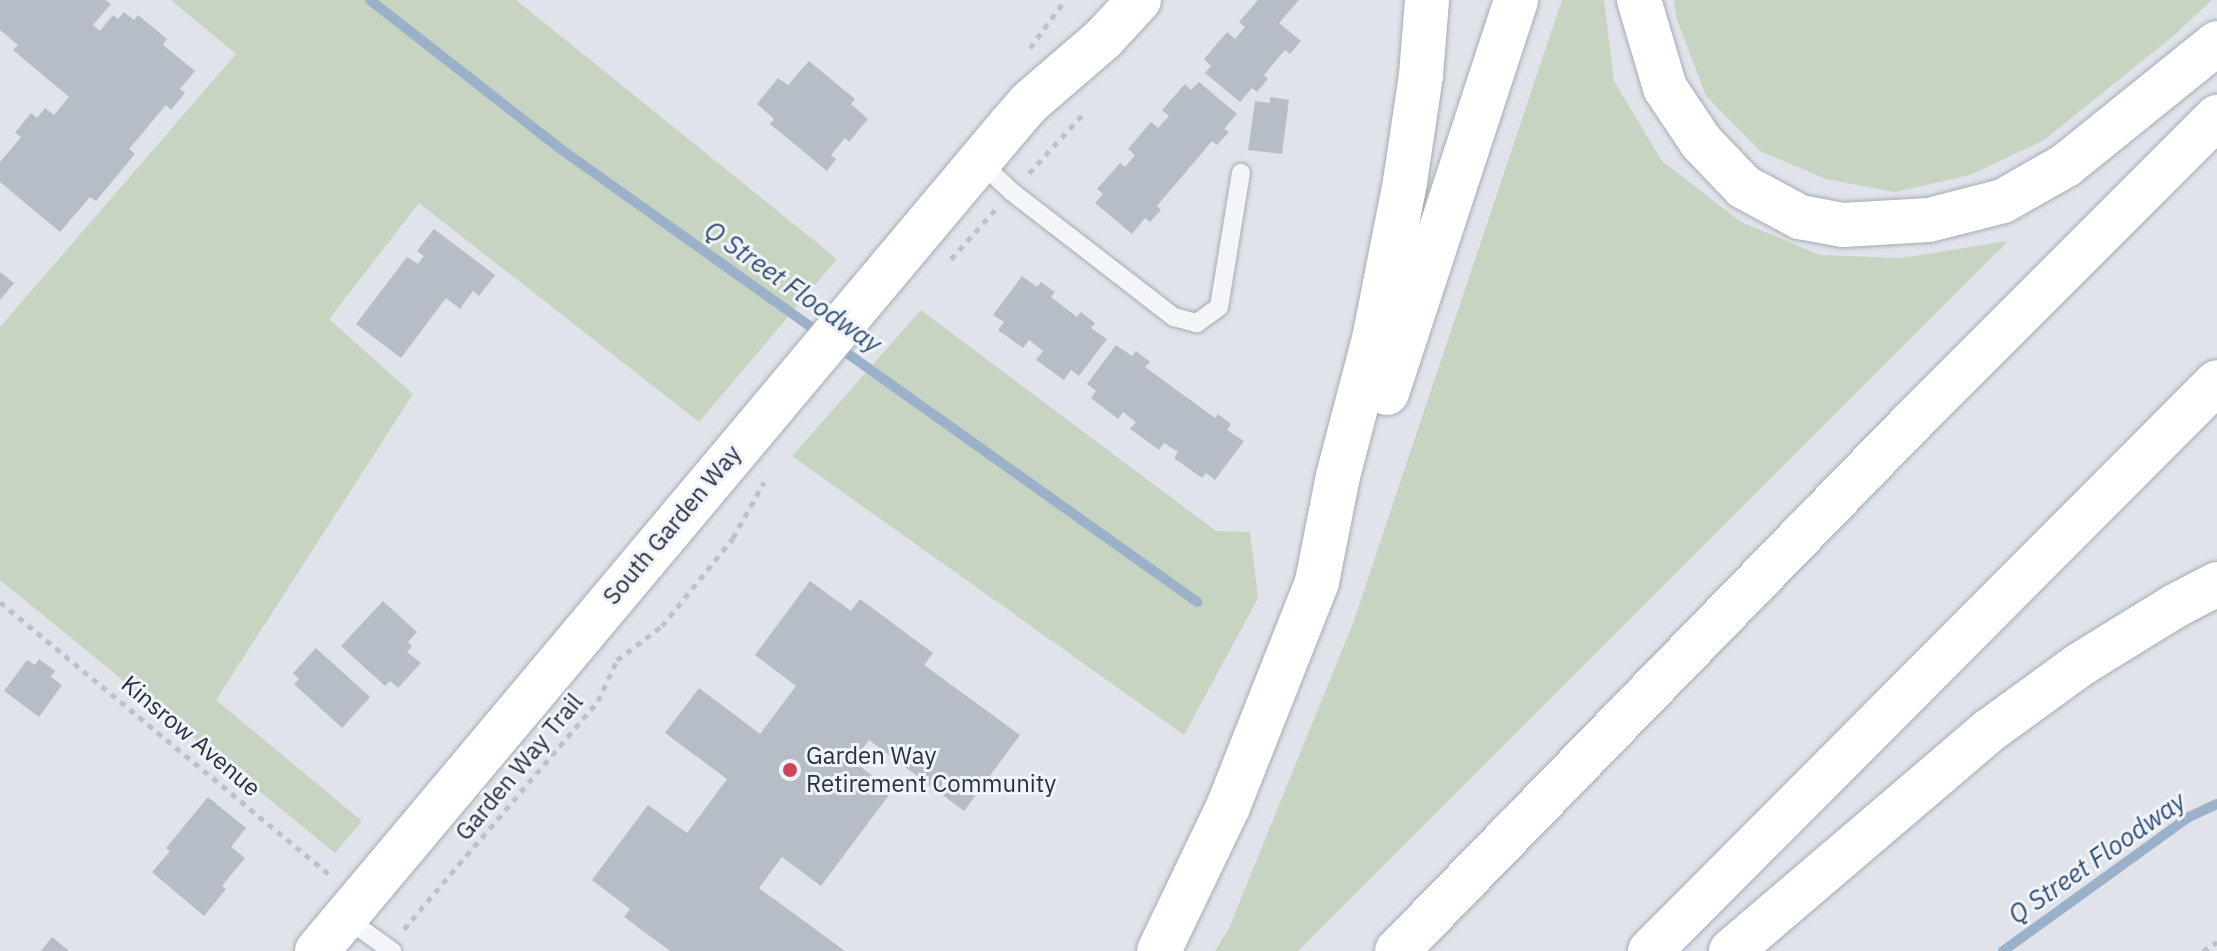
<!DOCTYPE html>
<html>
<head>
<meta charset="utf-8">
<style>
	body { margin:0 }
	#map { position:relative; width:2217px; height:951px; overflow:hidden; background:#e0e4ea; font-family:"IBM Plex Sans",sans-serif }
	div>[style] { position:absolute }
	[style*='--x'] { left:calc(var(--x)*1px); top:calc(var(--y)*1px); width:calc(var(--w)*1px); rotate:calc(var(--a)*1deg) }
	.green>* { inset:0; background:#c6d4c1 }
	.stream>* { height:10px; margin:-5px; padding:0 5px; transform-origin:5px; border-radius:5px; background:#9bb1ca }
	.building>* { inset:0; background:#b7bdc6 }
	.path>* { height:5px; margin-top:-2.5px; transform-origin:0; background:repeating-linear-gradient(90deg,#bec2c8 0 6px,transparent 0 12px) }
	.roads { filter:drop-shadow(0 0 2px #a5abb4) drop-shadow(0 0 2px #a5abb4) }
	.lane>* { height:18px; margin:-9px; padding:0 9px; transform-origin:9px; border-radius:9px; background:#f3f5f8 }
	.secondary>* { height:44px; margin:-22px; padding:0 22px; transform-origin:22px; border-radius:22px; background:#fff }
	.highway>* { height:44px; margin:-22px; padding:0 22px; transform-origin:22px; border-radius:22px; background:#fff }
	.dots>* { width:22px; height:22px; translate:-50% -50%; box-sizing:border-box; border:4px solid #f0f3f7; border-radius:50% }
	span { translate:-50% -50%; white-space:nowrap; text-align:center; line-height:1.15; -webkit-text-stroke:6px #f0f3f7; paint-order:stroke }
	.street-label { font-size:24px; color:#283141 }
	.poi-label { font-size:24px; color:#283141 }
	.left { translate:0 -50%; text-align:left }
	.water-label { font-size:26px; color:#324f76; font-style:italic }
</style>
</head>
<body>
<div id="map">
	<div class="green">
		<i style="clip-path:polygon(171px 0,516px 0,837px 259px,699px 422px,419px 203px,329px 319px,413px 394px,216px 700px,362px 821px,335px 853px,0 580px,0 327px,236px 54px)"></i>
		<i style="clip-path:polygon(1562px 0,1604px 0,1614px 81px,1662px 161px,1741px 222px,1820px 255px,1901px 258px,2008px 241px,1298px 951px,1215px 951px,1229px 928px,1353px 623px)"></i>
		<i style="clip-path:polygon(1674px 0,2212px 0,2172px 37px,2044px 140px,1970px 175px,1895px 192px,1826px 179px,1760px 151px,1706px 96px,1676px 17px)"></i>
		<i style="clip-path:polygon(921px 310px,1216px 531px,1250px 532px,1258px 598px,1184px 735px,792px 456px)"></i>
	</div>
	<div class="stream">
		<i style="--x:370;--y:0;--w:244;--a:38"></i>
		<i style="--x:562;--y:150;--w:318;--a:35.4"></i>
		<i style="--x:837;--y:346;--w:442;--a:35.4"></i>
		<i style="--x:2003;--y:951;--w:229;--a:-35.8"></i>
		<i style="--x:2189;--y:817;--w:31;--a:-25"></i>
	</div>
	<div class="building">
		<i style="clip-path:polygon(0 0,105px 0,111px 4px,93px 25px,100px 31px,113px 15px,118px 19px,124px 12px,134px 20px,138px 15px,167px 39px,163px 45px,195px 71px,180px 89px,185px 93px,171px 110px,166px 105px,129px 149px,135px 154px,96px 201px,90px 197px,60px 232px,0 182px,0 162px,21px 137px,15px 133px,31px 113px,37px 118px,45px 108px,54px 115px,69px 97px,13px 50px,18px 45px,0 30px)"></i>
		<i style="clip-path:polygon(1258px 0,1299px 0,1279px 23px,1301px 41px,1290px 54px,1285px 50px,1264px 75px,1268px 79px,1257px 92px,1252px 88px,1240px 102px,1205px 73px,1211px 66px,1204px 59px,1227px 32px,1235px 39px,1245px 27px,1239px 22px)"></i>
		<i style="clip-path:polygon(809px 61px,855px 99px,851px 104px,868px 119px,849px 142px,845px 138px,831px 155px,836px 159px,827px 171px,770px 124px,774px 119px,757px 104px,778px 78px,788px 85px)"></i>
		<i style="clip-path:polygon(1199px 82px,1237px 114px,1224px 129px,1229px 132px,1217px 145px,1212px 141px,1157px 206px,1161px 210px,1150px 222px,1145px 218px,1132px 234px,1095px 203px,1103px 194px,1097px 189px,1120px 163px,1125px 167px,1135px 155px,1128px 149px,1151px 122px,1158px 128px,1169px 116px,1162px 110px,1185px 84px,1191px 90px)"></i>
		<i style="clip-path:polygon(1270px 97px,1289px 100px,1282px 154px,1248px 150px,1255px 101px,1270px 103px)"></i>
		<i style="clip-path:polygon(434px 229px,495px 275px,479px 296px,473px 291px,460px 309px,446px 298px,401px 358px,356px 324px,407px 257px,418px 264px,424px 256px,417px 251px)"></i>
		<i style="clip-path:polygon(0 272px,14px 283px,0 300px)"></i>
		<i style="clip-path:polygon(1022px 276px,1037px 287px,1041px 282px,1055px 292px,1051px 297px,1077px 317px,1081px 312px,1095px 323px,1091px 328px,1107px 339px,1079px 376px,1071px 370px,1064px 380px,1036px 360px,1043px 351px,1029px 340px,1023px 348px,998px 330px,1004px 322px,993px 315px)"></i>
		<i style="clip-path:polygon(1116px 345px,1132px 356px,1136px 351px,1150px 362px,1145px 367px,1215px 418px,1218px 414px,1231px 424px,1227px 430px,1244px 441px,1215px 480px,1206px 473px,1202px 478px,1174px 458px,1178px 452px,1164px 443px,1159px 450px,1130px 429px,1136px 422px,1123px 412px,1118px 419px,1091px 398px,1096px 391px,1087px 384px)"></i>
		<i style="clip-path:polygon(810px 581px,851px 611px,860px 599px,933px 653px,924px 665px,1020px 735px,964px 811px,869px 740px,853px 761px,892px 791px,821px 886px,782px 857px,759px 888px,845px 951px,670px 951px,624px 917px,630px 909px,592px 880px,648px 805px,687px 833px,727px 779px,665px 733px,699px 688px,760px 734px,796px 686px,755px 655px)"></i>
		<i style="clip-path:polygon(383px 601px,417px 632px,408px 642px,412px 646px,407px 652px,421px 663px,398px 688px,390px 681px,385px 686px,341px 646px)"></i>
		<i style="clip-path:polygon(316px 648px,370px 697px,342px 728px,294px 684px,299px 679px,293px 673px)"></i>
		<i style="clip-path:polygon(39px 659px,55px 671px,51px 677px,62px 685px,39px 717px,4px 691px,27px 660px,35px 665px)"></i>
		<i style="clip-path:polygon(208px 797px,246px 828px,231px 847px,245px 858px,222px 886px,226px 889px,204px 916px,152px 872px,170px 851px,166px 848px)"></i>
		<i style="clip-path:polygon(52px 937px,69px 951px,41px 951px)"></i>
	</div>
	<div class="path">
		<i style="--x:1030;--y:48;--w:59;--a:-53.9"></i>
		<i style="--x:1029;--y:173;--w:84;--a:-47.4"></i>
		<i style="--x:951;--y:259;--w:66;--a:-48.1"></i>
		<i style="--x:0;--y:602;--w:431;--a:39.6"></i>
		<i style="--x:404;--y:929;--w:299;--a:-49.6"></i>
		<i style="--x:598;--y:701;--w:45;--a:-65.1"></i>
		<i style="--x:617;--y:660;--w:56;--a:-37.1"></i>
		<i style="--x:662;--y:626;--w:113;--a:-51.1"></i>
		<i style="--x:733;--y:538;--w:64;--a:-61"></i>
		<i style="--x:2203;--y:951;--w:17;--a:-33"></i>
	</div>
	<div class="roads">
		<div class="lane">
			<i style="--x:979;--y:161;--w:45;--a:43.2"></i>
			<i style="--x:1012;--y:192;--w:205;--a:37.7"></i>
			<i style="--x:1174;--y:317;--w:24;--a:15"></i>
			<i style="--x:1197;--y:323;--w:27;--a:-36"></i>
			<i style="--x:1219;--y:307;--w:136;--a:-80.7"></i>
			<i style="--x:346;--y:918;--w:57;--a:35.7"></i>
		</div>
		<div class="secondary">
			<i style="--x:317;--y:951;--w:1077;--a:-50.01"></i>
			<i style="--x:1009;--y:126;--w:32;--a:-49"></i>
			<i style="--x:1030;--y:102;--w:96;--a:-40.8"></i>
			<i style="--x:1103;--y:39;--w:53;--a:-47.3"></i>
		</div>
		<div class="highway">
			<i style="--x:1639;--y:0;--w:92;--a:73.5"></i>
			<i style="--x:1665;--y:88;--w:65;--a:56.3"></i>
			<i style="--x:1701;--y:142;--w:62;--a:46.3"></i>
			<i style="--x:1744;--y:187;--w:64;--a:28.2"></i>
			<i style="--x:1800;--y:217;--w:44;--a:10.5"></i>
			<i style="--x:1843;--y:225;--w:86;--a:-3.3"></i>
			<i style="--x:1929;--y:220;--w:76;--a:-14.4"></i>
			<i style="--x:2003;--y:201;--w:73;--a:-29.7"></i>
			<i style="--x:2066;--y:165;--w:194;--a:-38.9"></i>
			<i style="--x:1387;--y:393;--w:414;--a:-71.8"></i>
			<i style="--x:1159;--y:951;--w:160;--a:-64.4"></i>
			<i style="--x:1228;--y:807;--w:242;--a:-68.4"></i>
			<i style="--x:1317;--y:582;--w:108;--a:-78.8"></i>
			<i style="--x:1338;--y:476;--w:142;--a:-75.3"></i>
			<i style="--x:1374;--y:339;--w:160;--a:-78.8"></i>
			<i style="--x:1405;--y:182;--w:108;--a:-81.5"></i>
			<i style="--x:1421;--y:75;--w:75;--a:-85.4"></i>
			<i style="--x:1397;--y:951;--w:741;--a:-45.77"></i>
			<i style="--x:1914;--y:420;--w:429;--a:-45"></i>
			<i style="--x:1650;--y:951;--w:803;--a:-45.1"></i>
			<i style="--x:1731;--y:951;--w:340;--a:-40.5"></i>
			<i style="--x:1990;--y:730;--w:112;--a:-36"></i>
			<i style="--x:2081;--y:664;--w:110;--a:-31.7"></i>
			<i style="--x:2175;--y:606;--w:47;--a:-27.6"></i>
		</div>
	</div>
	<div class="dots">
		<i style="left:790px;top:770px;background:#d14356"></i>
	</div>
	<div class="street-label">
		<span style="left:672px;top:525px;rotate:-50deg">South Garden Way</span>
		<span style="left:191px;top:736px;rotate:40deg">Kinsrow Avenue</span>
		<span style="left:519px;top:767px;rotate:-50deg">Garden Way Trail</span>
	</div>
	<div class="poi-label">
		<span class="left" style="left:806px;top:770px">Garden Way<br>Retirement Community</span>
	</div>
	<div class="water-label">
		<span style="left:793px;top:287px;rotate:35deg">Q Street Floodway</span>
		<span style="left:2097px;top:858px;rotate:-35deg">Q Street Floodway</span>
	</div>
</div>
</body>
</html>
